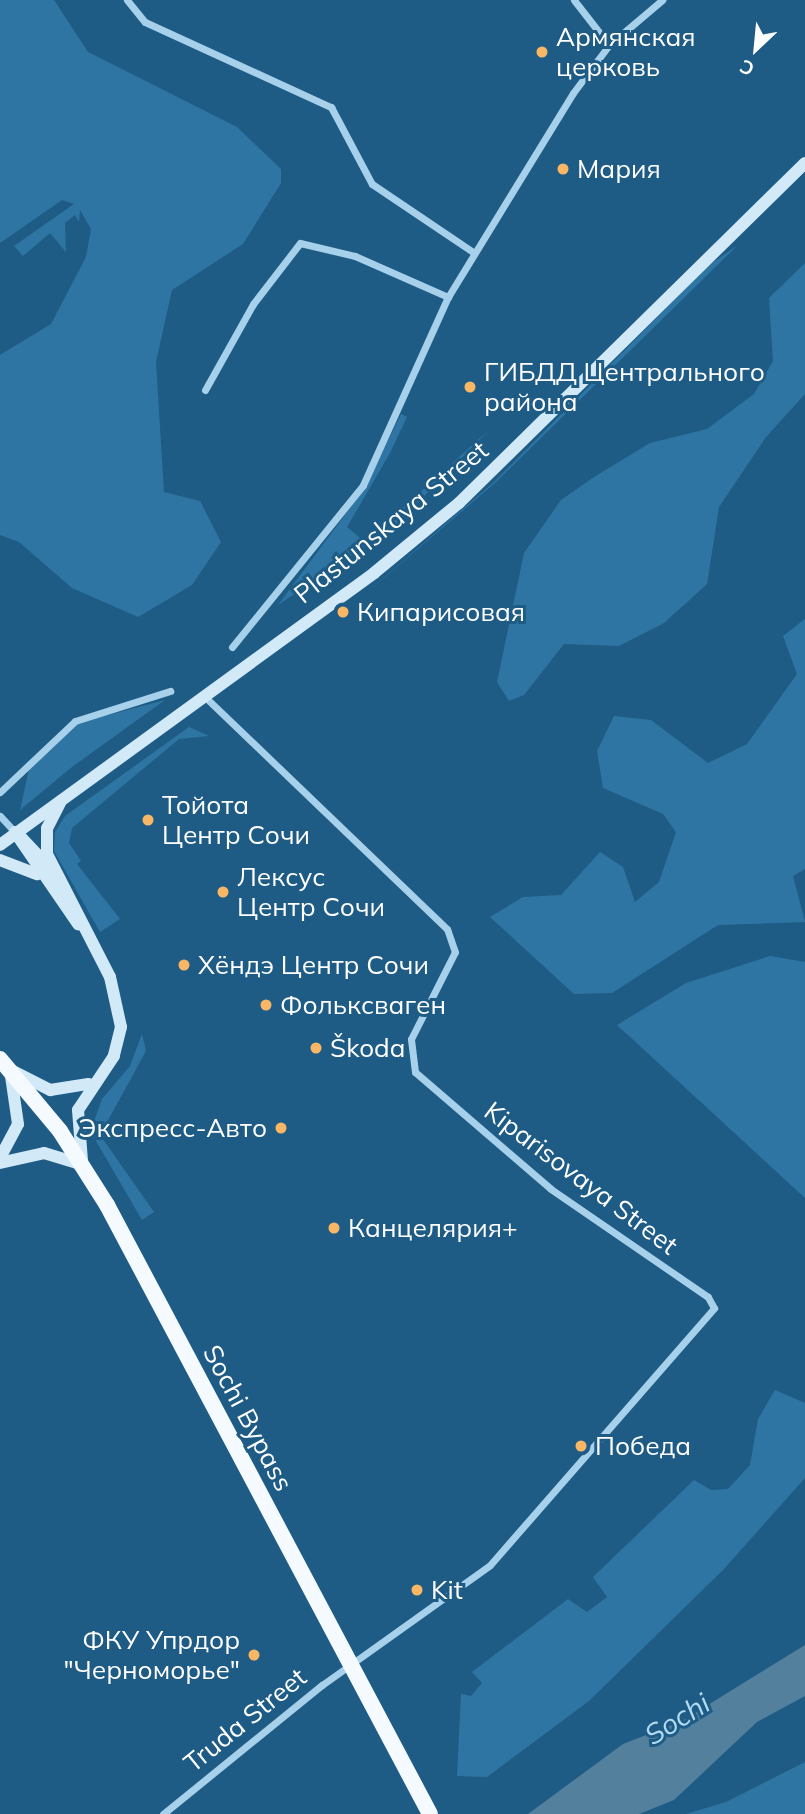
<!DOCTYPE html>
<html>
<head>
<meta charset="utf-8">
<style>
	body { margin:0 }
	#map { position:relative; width:805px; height:1814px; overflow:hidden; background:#1e5c86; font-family:Mulish,sans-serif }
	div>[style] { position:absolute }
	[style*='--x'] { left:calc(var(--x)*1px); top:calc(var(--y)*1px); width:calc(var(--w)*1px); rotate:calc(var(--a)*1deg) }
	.green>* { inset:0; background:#2f75a3 }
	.water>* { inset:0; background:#53809d }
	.minor>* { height:7px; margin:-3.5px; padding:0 3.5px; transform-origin:3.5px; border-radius:3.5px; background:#a7d0ea }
	.secondary>* { height:12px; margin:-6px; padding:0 6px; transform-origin:6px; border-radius:6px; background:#d2e9f8 }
	.trunk>* { height:16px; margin:-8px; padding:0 8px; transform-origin:8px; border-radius:8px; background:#f5fafe }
	.dots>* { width:19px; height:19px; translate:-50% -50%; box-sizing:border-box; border:4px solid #1e5c86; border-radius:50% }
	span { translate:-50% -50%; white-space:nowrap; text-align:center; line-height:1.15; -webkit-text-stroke:6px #1e5c86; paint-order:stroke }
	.poi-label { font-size:26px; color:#fff }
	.left { translate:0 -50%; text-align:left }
	.right { translate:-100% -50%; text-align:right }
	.street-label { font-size:26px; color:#fff }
	.water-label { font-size:28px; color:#b2daf2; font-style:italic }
	.north { position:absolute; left:721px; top:14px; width:70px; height:70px; -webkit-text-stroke:5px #1e5c86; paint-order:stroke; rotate:206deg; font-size:19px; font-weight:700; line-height:28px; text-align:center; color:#fff }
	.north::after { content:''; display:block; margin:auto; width:24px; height:32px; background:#fff; clip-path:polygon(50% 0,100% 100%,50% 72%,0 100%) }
</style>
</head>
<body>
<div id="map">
	<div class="green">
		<i style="clip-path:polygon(0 0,54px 0,88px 52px,237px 127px,281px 169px,281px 183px,243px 244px,172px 290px,156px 362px,164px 492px,200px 501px,221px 542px,192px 585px,138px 617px,72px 588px,19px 542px,0 535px,0 355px,51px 324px,86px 257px,91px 229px,80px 210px,79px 222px,75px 215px,65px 223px,66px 252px,50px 233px,23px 256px,14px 246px,74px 204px,62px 200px,0 243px)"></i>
		<i style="clip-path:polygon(738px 245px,496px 482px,356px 602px,495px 481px,709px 265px)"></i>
		<i style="clip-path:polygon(805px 263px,805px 394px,766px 437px,719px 507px,707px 584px,664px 623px,619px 646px,564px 644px,524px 695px,509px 701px,497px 682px,524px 553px,561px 500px,594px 477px,650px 443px,707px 429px,754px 394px,773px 361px,769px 298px)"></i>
		<i style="clip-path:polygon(401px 414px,407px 417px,390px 453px,347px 527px,365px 542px,490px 429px,392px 529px,278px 605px,365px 488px)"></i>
		<i style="clip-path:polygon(805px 619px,805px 869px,793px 876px,805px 922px,718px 925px,612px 993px,574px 994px,490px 917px,523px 897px,561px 895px,600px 852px,623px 867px,635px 902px,659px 882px,676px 832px,663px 814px,603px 788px,597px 751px,614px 716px,651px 720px,708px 763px,747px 744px,797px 674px,783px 636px)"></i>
		<i style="clip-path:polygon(165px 700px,72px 767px,20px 810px,29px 769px,78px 723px)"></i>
		<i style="clip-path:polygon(189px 727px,209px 736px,179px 739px,72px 828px,69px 843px,81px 861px,77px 864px,120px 919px,100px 932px,54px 851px,55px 832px,65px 816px)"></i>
		<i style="clip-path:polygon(770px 956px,805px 962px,805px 1198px,617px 1025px,686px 983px)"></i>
		<i style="clip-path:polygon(142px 1034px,146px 1051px,100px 1135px,154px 1212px,142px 1220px,96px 1141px,94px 1121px,102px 1099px,130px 1066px)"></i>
		<i style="clip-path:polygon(775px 1390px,805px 1403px,805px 1478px,723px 1570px,589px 1701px,487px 1777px,457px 1776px,461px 1694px,471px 1696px,482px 1683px,472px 1672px,568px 1599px,587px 1612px,607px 1597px,593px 1577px,694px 1480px,711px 1490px,728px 1489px,750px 1465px,758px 1419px)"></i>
		<i style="clip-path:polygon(805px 1762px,805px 1814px,686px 1814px,726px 1802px)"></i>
	</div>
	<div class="water">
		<i style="clip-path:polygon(805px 1645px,805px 1696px,757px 1722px,674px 1800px,639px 1814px,528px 1814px,623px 1744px,682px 1721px)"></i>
	</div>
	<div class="minor">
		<i style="--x:127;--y:0;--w:28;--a:51"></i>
		<i style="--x:145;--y:22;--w:205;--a:24.6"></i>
		<i style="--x:331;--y:107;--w:87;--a:62"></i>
		<i style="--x:372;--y:184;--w:122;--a:34"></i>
		<i style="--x:574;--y:0;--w:57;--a:52.1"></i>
		<i style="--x:205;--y:390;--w:98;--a:-60.8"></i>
		<i style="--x:253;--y:304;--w:77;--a:-52.4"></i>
		<i style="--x:300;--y:243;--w:57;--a:13.3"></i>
		<i style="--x:355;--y:256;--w:102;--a:23.8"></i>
		<i style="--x:232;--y:647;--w:208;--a:-51"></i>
		<i style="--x:363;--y:485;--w:206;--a:-65.7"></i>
		<i style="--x:448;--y:297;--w:239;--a:-58.5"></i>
		<i style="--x:573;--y:93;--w:60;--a:-53.1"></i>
		<i style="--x:609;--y:45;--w:70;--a:-40.3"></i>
		<i style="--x:0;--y:792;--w:103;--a:-43.4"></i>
		<i style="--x:75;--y:721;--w:100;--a:-17.5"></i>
		<i style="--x:0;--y:816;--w:22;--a:47"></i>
		<i style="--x:163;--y:1814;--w:205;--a:-39.1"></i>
		<i style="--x:322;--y:1685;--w:206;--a:-35.5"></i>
		<i style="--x:490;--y:1565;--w:341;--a:-48.9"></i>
		<i style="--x:714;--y:1308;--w:13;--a:-119"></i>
		<i style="--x:708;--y:1297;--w:191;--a:-145.5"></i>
		<i style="--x:551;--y:1189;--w:179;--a:-139.3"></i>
		<i style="--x:415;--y:1072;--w:33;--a:-97"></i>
		<i style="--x:411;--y:1039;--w:97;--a:-63.2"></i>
		<i style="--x:455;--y:952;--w:24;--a:-109"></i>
		<i style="--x:447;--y:929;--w:337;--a:-136.2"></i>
	</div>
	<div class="secondary">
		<i style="--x:61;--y:801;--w:30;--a:117"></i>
		<i style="--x:47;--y:828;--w:26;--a:90"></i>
		<i style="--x:47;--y:854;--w:138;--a:62.9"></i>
		<i style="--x:110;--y:977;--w:51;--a:77.6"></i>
		<i style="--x:121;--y:1027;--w:30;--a:104"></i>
		<i style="--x:114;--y:1056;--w:65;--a:123.7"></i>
		<i style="--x:78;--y:1110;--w:51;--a:85.5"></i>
		<i style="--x:15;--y:832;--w:112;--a:55.6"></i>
		<i style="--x:18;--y:834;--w:44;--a:46.8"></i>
		<i style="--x:0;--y:845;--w:462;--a:-36"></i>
		<i style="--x:374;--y:573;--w:110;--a:-39.5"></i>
		<i style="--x:459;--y:503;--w:485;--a:-44.5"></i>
		<i style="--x:0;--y:860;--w:40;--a:21"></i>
		<i style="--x:13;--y:1071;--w:42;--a:27.2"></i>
		<i style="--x:50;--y:1090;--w:39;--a:-9"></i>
		<i style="--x:0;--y:1158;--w:38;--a:-62"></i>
		<i style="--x:18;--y:1124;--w:49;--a:-98.3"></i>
		<i style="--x:0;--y:1163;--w:45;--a:-12.8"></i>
		<i style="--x:44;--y:1153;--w:38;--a:17"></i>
	</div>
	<div class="trunk">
		<i style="--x:0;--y:1059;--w:94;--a:50.2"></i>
		<i style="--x:60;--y:1131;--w:88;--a:57.6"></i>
		<i style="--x:107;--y:1205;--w:689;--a:62.06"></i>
	</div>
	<div class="dots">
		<i style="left:542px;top:52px;background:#f9b766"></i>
		<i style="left:563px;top:169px;background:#f9b766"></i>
		<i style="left:470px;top:387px;background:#f9b766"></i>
		<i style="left:343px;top:612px;background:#f9b766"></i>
		<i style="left:148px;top:820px;background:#f9b766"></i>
		<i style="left:223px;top:892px;background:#f9b766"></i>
		<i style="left:184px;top:965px;background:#f9b766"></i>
		<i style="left:266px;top:1005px;background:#f9b766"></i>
		<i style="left:316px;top:1048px;background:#f9b766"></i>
		<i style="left:281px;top:1128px;background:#f9b766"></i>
		<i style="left:334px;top:1228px;background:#f9b766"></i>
		<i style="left:581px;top:1446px;background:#f9b766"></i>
		<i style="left:417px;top:1590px;background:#f9b766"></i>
		<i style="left:254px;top:1655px;background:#f9b766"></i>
	</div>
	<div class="poi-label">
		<span class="left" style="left:556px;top:52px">Армянская<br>церковь</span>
		<span class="left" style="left:577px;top:169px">Мария</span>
		<span class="left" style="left:484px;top:387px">ГИБДД Центрального<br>района</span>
		<span class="left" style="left:357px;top:612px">Кипарисовая</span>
		<span class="left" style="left:162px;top:820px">Тойота<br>Центр Сочи</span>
		<span class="left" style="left:237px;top:892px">Лексус<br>Центр Сочи</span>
		<span class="left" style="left:198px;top:965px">Хёндэ Центр Сочи</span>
		<span class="left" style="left:280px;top:1005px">Фольксваген</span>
		<span class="left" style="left:330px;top:1048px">Škoda</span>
		<span class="right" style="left:267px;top:1128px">Экспресс-Авто</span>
		<span class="left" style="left:348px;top:1228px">Канцелярия+</span>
		<span class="left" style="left:595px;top:1446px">Победа</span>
		<span class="left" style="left:431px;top:1590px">Kit</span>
		<span class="right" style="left:240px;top:1655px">ФКУ Упрдор<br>"Черноморье"</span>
	</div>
	<div class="street-label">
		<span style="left:391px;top:522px;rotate:-39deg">Plastunskaya Street</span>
		<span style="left:581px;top:1178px;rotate:37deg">Kiparisovaya Street</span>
		<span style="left:248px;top:1418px;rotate:62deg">Sochi Bypass</span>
		<span style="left:245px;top:1720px;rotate:-39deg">Truda Street</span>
	</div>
	<div class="water-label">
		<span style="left:677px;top:1719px;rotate:-32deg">Sochi</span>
	</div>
	<div class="north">С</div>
</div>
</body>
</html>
